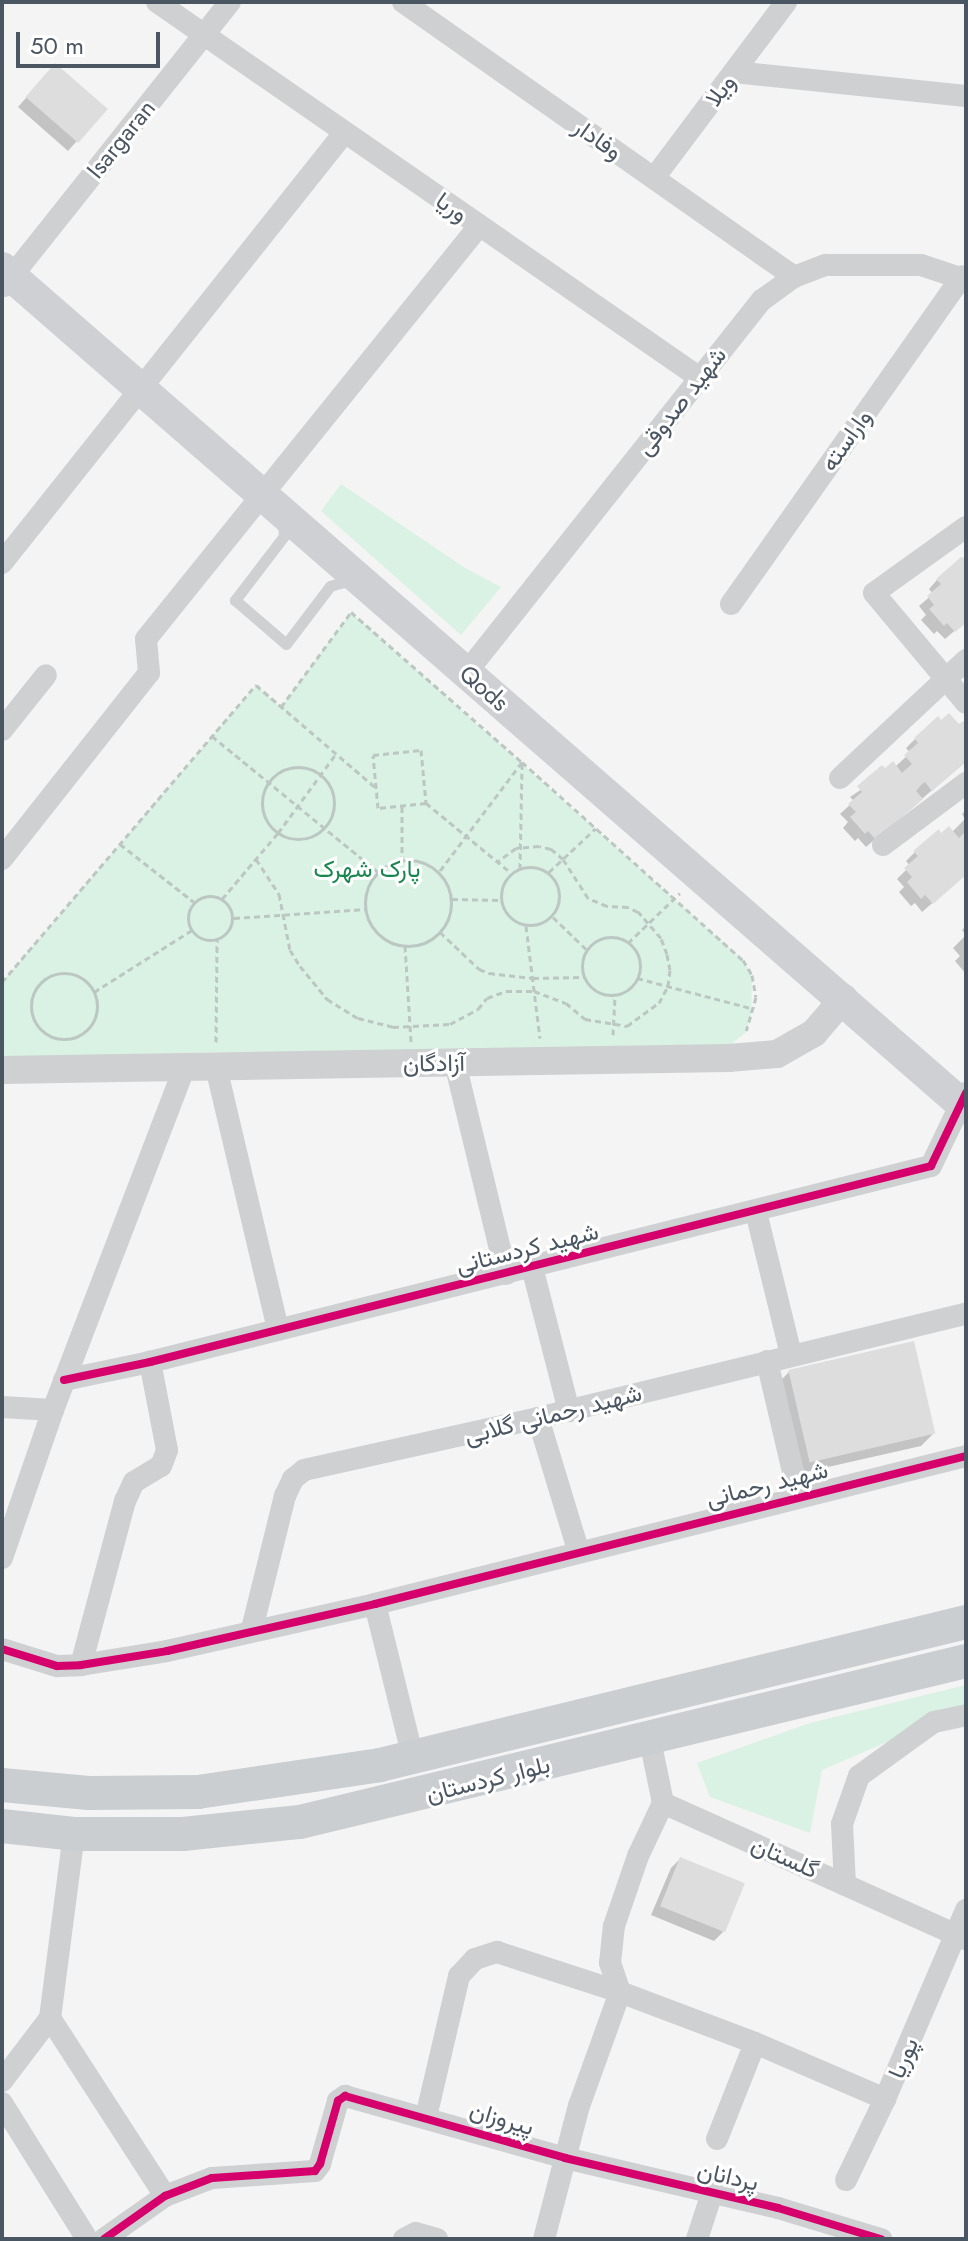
<!DOCTYPE html>
<html>
<head>
<meta charset="utf-8">
<style>
	body { margin:0 }
	#map { position:relative; width:968px; height:2241px; overflow:hidden; background:#f4f4f4; font-family:Jost,Vazirmatn,sans-serif }
	div>[style] { position:absolute }
	[style*='--x'] { left:calc(var(--x)*1px); top:calc(var(--y)*1px); width:calc(var(--w)*1px); rotate:calc(var(--a)*1deg) }
	.green>* { inset:0; background:#d9f2e3 }
	.shadow>* { inset:0; background:#0003 }
	.building>* { inset:0; background:#ddddde; transform-origin:0 0 }
	.path>* { height:3px; margin-top:-1.5px; transform-origin:0; background:repeating-linear-gradient(90deg,#bcc7c4 0 6px,transparent 0 10px) }
	.path>.ring { margin:-1.5px; padding:0; box-sizing:content-box; background:none; border:3px solid #bcc7c4; border-radius:50% }
	.service>* { height:11px; margin:-5.5px; padding:0 5.5px; transform-origin:5.5px; border-radius:5.5px; background:#ced0d2 }
	.minor>* { height:22px; margin:-11px; padding:0 11px; transform-origin:11px; border-radius:11px; background:#ced0d2 }
	.tertiary>* { height:28px; margin:-14px; padding:0 14px; transform-origin:14px; border-radius:14px; background:#ced0d2 }
	.secondary>* { height:32px; margin:-16px; padding:0 16px; transform-origin:16px; border-radius:16px; background:#ced0d4 }
	.primary>* { height:34px; margin:-17px; padding:0 17px; transform-origin:17px; border-radius:17px; background:#caced1 }
	.cycleway>* { height:8px; margin:-4px; padding:0 4px; transform-origin:4px; border-radius:4px; background:#d6006c }
	span { translate:-50% -50%; white-space:nowrap; text-align:center; line-height:1.15; -webkit-text-stroke:6px #fff; paint-order:stroke }
	.street-label { font-size:24px; color:#4a5661 }
	.park-label { font-size:24px; color:#17864f }
	.frame { position:absolute; inset:0; border:4px solid #4a5661; pointer-events:none }
	.scale { position:absolute; left:16px; top:32px; width:144px; height:36px; box-sizing:border-box; border:4px solid #4a5661; border-top:0; padding-left:10px; font-size:24px; line-height:28px; white-space:nowrap; color:#4a5661; -webkit-text-stroke:6px #fff; paint-order:stroke }
</style>
</head>
<body>
<div id="map">
	<div class="green">
		<i style="clip-path:polygon(341px 484px,465px 568px,501px 587px,461px 635px,321px 511px)"></i>
		<i style="clip-path:polygon(351px 612px,743px 960px,752px 975px,751px 1019px,745px 1033px,726px 1048px,216px 1052px,2px 1058px,2px 982px,256px 685px,281px 707px)"></i>
		<i style="clip-path:polygon(966px 1685px,966px 1708px,822px 1770px,810px 1833px,710px 1797px,697px 1763px,810px 1723px)"></i>
	</div>
	<div class="shadow">
		<i style="clip-path:polygon(46px 75px,105px 109px,68px 151px,18px 107px)"></i>
		<i style="clip-path:polygon(966px 561px,966px 621px,945px 639px,937px 631px,934px 634px,921px 620px,926px 615px,919px 606px,933px 594px,929px 589px,937px 580px)"></i>
		<i style="clip-path:polygon(958px 727px,966px 727px,966px 761px,866px 847px,858px 838px,855px 841px,843px 828px,848px 822px,840px 814px,854px 801px,850px 797px,895px 767px,910px 753px,906px 748px,915px 739px)"></i>
		<i style="clip-path:polygon(966px 810px,966px 874px,922px 912px,915px 903px,911px 906px,899px 892px,904px 887px,897px 879px,910px 866px,906px 861px,915px 852px,952px 832px,965px 819px,962px 814px)"></i>
		<i style="clip-path:polygon(966px 926px,966px 974px,955px 961px,960px 956px,953px 948px,966px 935px,962px 930px)"></i>
		<i style="clip-path:polygon(789px 1372px,933px 1434px,921px 1446px,797px 1474px,777px 1384px)"></i>
		<i style="clip-path:polygon(680px 1859px,723px 1932px,714px 1941px,651px 1915px,671px 1868px)"></i>
	</div>
	<div class="building">
		<i style="left:55px;top:63px;width:70px;height:45px;rotate:41deg"></i>
		<i style="clip-path:polygon(961px 557px,966px 559px,966px 623px,955px 632px,947px 623px,944px 626px,929px 609px,934px 605px,927px 596px,941px 584px,936px 579px)"></i>
		<i style="clip-path:polygon(949px 713px,959px 724px,963px 721px,966px 724px,966px 762px,932px 791px,925px 782px,921px 785px,916px 791px,923px 799px,876px 840px,868px 831px,865px 834px,850px 817px,856px 812px,848px 804px,862px 792px,857px 786px,882px 765px,885px 768px,893px 761px,902px 773px,912px 764px,904px 755px,918px 743px,914px 738px,938px 716px,941px 720px)"></i>
		<i style="clip-path:polygon(949px 826px,959px 838px,966px 831px,966px 875px,933px 904px,925px 895px,921px 899px,907px 882px,912px 877px,904px 868px,918px 856px,913px 851px,939px 829px,941px 833px)"></i>
		<i style="left:914px;top:1341px;width:95px;height:129px;rotate:77deg"></i>
		<i style="left:680px;top:1857px;width:70px;height:53px;rotate:22deg"></i>
	</div>
	<div class="path">
		<i style="--x:281;--y:707;--w:118;--a:-53.6"></i>
		<i style="--x:351;--y:612;--w:227;--a:41.3"></i>
		<i style="--x:522;--y:762;--w:138;--a:127"></i>
		<i style="--x:212;--y:736;--w:215;--a:39.3"></i>
		<i style="--x:421;--y:750;--w:53;--a:84.6"></i>
		<i style="--x:426;--y:803;--w:48;--a:174.1"></i>
		<i style="--x:378;--y:808;--w:53;--a:-95.4"></i>
		<i style="--x:373;--y:755;--w:48;--a:-5.9"></i>
		<i style="--x:522;--y:762;--w:297;--a:41.9"></i>
		<i style="--x:743;--y:960;--w:17;--a:59"></i>
		<i style="--x:752;--y:975;--w:22;--a:80"></i>
		<i style="--x:756;--y:997;--w:35;--a:106"></i>
		<i class="ring" style="left:262px;top:767px;width:69px;height:69px"></i>
		<i style="--x:426;--y:803;--w:109;--a:39.4"></i>
		<i style="--x:402;--y:806;--w:54;--a:90"></i>
		<i style="--x:120;--y:844;--w:94;--a:38.1"></i>
		<i style="--x:256;--y:859;--w:42;--a:56.7"></i>
		<i style="--x:279;--y:894;--w:57;--a:78.9"></i>
		<i style="--x:290;--y:950;--w:19;--a:58"></i>
		<i style="--x:300;--y:966;--w:43;--a:50.7"></i>
		<i style="--x:327;--y:999;--w:36;--a:32"></i>
		<i style="--x:358;--y:1018;--w:36;--a:14"></i>
		<i style="--x:393;--y:1027;--w:57;--a:-3"></i>
		<i style="--x:450;--y:1024;--w:32;--a:-28"></i>
		<i style="--x:478;--y:1009;--w:14;--a:-51"></i>
		<i style="--x:487;--y:998;--w:20;--a:-20"></i>
		<i style="--x:506;--y:991;--w:28;--a:0"></i>
		<i style="--x:534;--y:991;--w:34;--a:21"></i>
		<i style="--x:566;--y:1003;--w:25;--a:40"></i>
		<i style="--x:585;--y:1019;--w:43;--a:9.5"></i>
		<i style="--x:627;--y:1026;--w:39;--a:-36"></i>
		<i style="--x:659;--y:1003;--w:19;--a:-62"></i>
		<i style="--x:668;--y:986;--w:16;--a:-83"></i>
		<i style="--x:670;--y:970;--w:16;--a:-101"></i>
		<i style="--x:667;--y:954;--w:17;--a:-111"></i>
		<i style="--x:661;--y:938;--w:35;--a:-131"></i>
		<i style="--x:638;--y:912;--w:11;--a:-153"></i>
		<i style="--x:628;--y:907;--w:21;--a:-177"></i>
		<i style="--x:607;--y:906;--w:21;--a:-157"></i>
		<i style="--x:588;--y:898;--w:46;--a:-122.7"></i>
		<i style="--x:563;--y:859;--w:16;--a:-140"></i>
		<i style="--x:551;--y:849;--w:12;--a:-166"></i>
		<i style="--x:539;--y:846;--w:23;--a:175"></i>
		<i style="--x:516;--y:848;--w:24;--a:144"></i>
		<i class="ring" style="left:365px;top:860px;width:83px;height:83px"></i>
		<i class="ring" style="left:501px;top:867px;width:55px;height:55px"></i>
		<i style="--x:520;--y:869;--w:105;--a:-88.9"></i>
		<i style="--x:549;--y:872;--w:64;--a:-43.1"></i>
		<i class="ring" style="left:188px;top:896px;width:41px;height:41px"></i>
		<i style="--x:222;--y:899;--w:87;--a:-49.7"></i>
		<i style="--x:278;--y:833;--w:97;--a:-53.8"></i>
		<i style="--x:452;--y:899;--w:49;--a:1.2"></i>
		<i style="--x:553;--y:917;--w:47;--a:44.1"></i>
		<i style="--x:234;--y:918;--w:132;--a:-3.9"></i>
		<i style="--x:526;--y:926;--w:113;--a:82.9"></i>
		<i style="--x:440;--y:932;--w:54;--a:43.5"></i>
		<i style="--x:479;--y:969;--w:11;--a:22"></i>
		<i style="--x:489;--y:973;--w:44;--a:6.5"></i>
		<i style="--x:533;--y:978;--w:51;--a:-1.1"></i>
		<i class="ring" style="left:582px;top:937px;width:55px;height:55px"></i>
		<i style="--x:628;--y:943;--w:72;--a:-43.9"></i>
		<i style="--x:405;--y:946;--w:96;--a:86.4"></i>
		<i class="ring" style="left:31px;top:973px;width:63px;height:63px"></i>
		<i style="--x:637;--y:978;--w:121;--a:14.8"></i>
		<i style="--x:2;--y:982;--w:391;--a:-49.5"></i>
		<i style="--x:256;--y:685;--w:158;--a:40.6"></i>
		<i style="--x:94;--y:992;--w:116;--a:-32.3"></i>
		<i style="--x:613;--y:1035;--w:40;--a:-87.1"></i>
		<i style="--x:216;--y:1042;--w:103;--a:-89.4"></i>
	</div>
	<div class="service">
		<i style="--x:283;--y:524;--w:12;--a:85"></i>
		<i style="--x:284;--y:536;--w:81;--a:127.4"></i>
		<i style="--x:235;--y:600;--w:67;--a:40.8"></i>
		<i style="--x:286;--y:644;--w:73;--a:-52.8"></i>
		<i style="--x:330;--y:586;--w:14;--a:-17"></i>
		<i style="--x:343;--y:582;--w:11;--a:10"></i>
	</div>
	<div class="minor">
		<i style="--x:157;--y:2;--w:660;--a:34.7"></i>
		<i style="--x:403;--y:2;--w:478;--a:35.1"></i>
		<i style="--x:734;--y:72;--w:233;--a:5.9"></i>
		<i style="--x:654;--y:178;--w:220;--a:-53.1"></i>
		<i style="--x:4;--y:286;--w:363;--a:-51.5"></i>
		<i style="--x:966;--y:527;--w:113;--a:144.3"></i>
		<i style="--x:874;--y:593;--w:143;--a:50.1"></i>
		<i style="--x:2;--y:563;--w:549;--a:-51.5"></i>
		<i style="--x:731;--y:604;--w:401;--a:-54.8"></i>
		<i style="--x:466;--y:673;--w:476;--a:-51.6"></i>
		<i style="--x:762;--y:300;--w:39;--a:-36"></i>
		<i style="--x:794;--y:277;--w:34;--a:-21"></i>
		<i style="--x:826;--y:265;--w:95;--a:0"></i>
		<i style="--x:921;--y:265;--w:47;--a:18.4"></i>
		<i style="--x:2;--y:730;--w:70;--a:-51.3"></i>
		<i style="--x:840;--y:778;--w:173;--a:-43.1"></i>
		<i style="--x:883;--y:845;--w:104;--a:-36.8"></i>
		<i style="--x:2;--y:859;--w:237;--a:-51.7"></i>
		<i style="--x:149;--y:673;--w:34;--a:-95"></i>
		<i style="--x:146;--y:639;--w:531;--a:-51.12"></i>
		<i style="--x:455;--y:1063;--w:217;--a:76.4"></i>
		<i style="--x:216;--y:1067;--w:270;--a:76.7"></i>
		<i style="--x:756;--y:1212;--w:147;--a:76.2"></i>
		<i style="--x:532;--y:1267;--w:149;--a:75.6"></i>
		<i style="--x:767;--y:1361;--w:140;--a:76.8"></i>
		<i style="--x:64;--y:1380;--w:88;--a:-11.8"></i>
		<i style="--x:150;--y:1362;--w:805;--a:-14.09"></i>
		<i style="--x:931;--y:1166;--w:81;--a:-64.4"></i>
		<i style="--x:2;--y:1407;--w:51;--a:3.4"></i>
		<i style="--x:538;--y:1418;--w:138;--a:73.1"></i>
		<i style="--x:2;--y:1558;--w:157;--a:-71"></i>
		<i style="--x:53;--y:1410;--w:365;--a:-69"></i>
		<i style="--x:375;--y:1604;--w:158;--a:76.1"></i>
		<i style="--x:252;--y:1629;--w:137;--a:-76.1"></i>
		<i style="--x:285;--y:1496;--w:19;--a:-65"></i>
		<i style="--x:293;--y:1479;--w:14;--a:-39"></i>
		<i style="--x:304;--y:1470;--w:240;--a:-12.5"></i>
		<i style="--x:538;--y:1418;--w:440;--a:-13.7"></i>
		<i style="--x:2;--y:1649;--w:58;--a:17.2"></i>
		<i style="--x:57;--y:1666;--w:24;--a:-2"></i>
		<i style="--x:81;--y:1665;--w:87;--a:-9.2"></i>
		<i style="--x:167;--y:1651;--w:213;--a:-12.7"></i>
		<i style="--x:375;--y:1604;--w:609;--a:-14.06"></i>
		<i style="--x:81;--y:1665;--w:170;--a:-75"></i>
		<i style="--x:125;--y:1501;--w:21;--a:-65"></i>
		<i style="--x:134;--y:1482;--w:31;--a:-31"></i>
		<i style="--x:161;--y:1466;--w:17;--a:-69"></i>
		<i style="--x:167;--y:1450;--w:90;--a:-100.9"></i>
		<i style="--x:650;--y:1740;--w:64;--a:78.3"></i>
		<i style="--x:663;--y:1803;--w:332;--a:24.2"></i>
		<i style="--x:845;--y:1885;--w:61;--a:-92.8"></i>
		<i style="--x:842;--y:1824;--w:51;--a:-70.5"></i>
		<i style="--x:859;--y:1776;--w:92;--a:-35.8"></i>
		<i style="--x:934;--y:1722;--w:33;--a:-12"></i>
		<i style="--x:50;--y:2018;--w:212;--a:57.1"></i>
		<i style="--x:2;--y:2081;--w:79;--a:-52.7"></i>
		<i style="--x:50;--y:2018;--w:186;--a:-82.6"></i>
		<i style="--x:2;--y:2103;--w:160;--a:58"></i>
		<i style="--x:426;--y:2117;--w:145;--a:-76.8"></i>
		<i style="--x:459;--y:1976;--w:23;--a:-47"></i>
		<i style="--x:475;--y:1959;--w:23;--a:-18"></i>
		<i style="--x:497;--y:1952;--w:129;--a:18"></i>
		<i style="--x:620;--y:1992;--w:144;--a:20.7"></i>
		<i style="--x:755;--y:2043;--w:142;--a:23.3"></i>
		<i style="--x:717;--y:2139;--w:103;--a:-68.4"></i>
		<i style="--x:846;--y:2180;--w:90;--a:-64.3"></i>
		<i style="--x:885;--y:2099;--w:206;--a:-66.8"></i>
		<i style="--x:104;--y:2239;--w:75;--a:-35.2"></i>
		<i style="--x:165;--y:2196;--w:50;--a:-21"></i>
		<i style="--x:212;--y:2178;--w:103;--a:-3.9"></i>
		<i style="--x:315;--y:2171;--w:9;--a:-54"></i>
		<i style="--x:320;--y:2164;--w:66;--a:-74.1"></i>
		<i style="--x:338;--y:2101;--w:9;--a:-36"></i>
		<i style="--x:345;--y:2096;--w:229;--a:15.7"></i>
		<i style="--x:565;--y:2158;--w:219;--a:13.2"></i>
		<i style="--x:778;--y:2208;--w:108;--a:16.8"></i>
		<i style="--x:404;--y:2239;--w:13;--a:-27"></i>
		<i style="--x:416;--y:2233;--w:22;--a:16"></i>
		<i style="--x:544;--y:2239;--w:138;--a:-75.3"></i>
		<i style="--x:579;--y:2106;--w:121;--a:-70.2"></i>
		<i style="--x:620;--y:1992;--w:31;--a:-109"></i>
		<i style="--x:610;--y:1963;--w:37;--a:-84"></i>
		<i style="--x:614;--y:1926;--w:74;--a:-71.1"></i>
		<i style="--x:638;--y:1856;--w:59;--a:-64.7"></i>
		<i style="--x:697;--y:2239;--w:48;--a:-71.9"></i>
	</div>
	<div class="tertiary">
		<i style="--x:2;--y:1070;--w:727;--a:-0.95"></i>
		<i style="--x:729;--y:1058;--w:48;--a:-4.8"></i>
		<i style="--x:777;--y:1054;--w:43;--a:-29.6"></i>
		<i style="--x:814;--y:1033;--w:46;--a:-49.4"></i>
	</div>
	<div class="secondary">
		<i style="--x:2;--y:268;--w:1279;--a:41.07"></i>
	</div>
	<div class="primary">
		<i style="--x:2;--y:1785;--w:87;--a:5.3"></i>
		<i style="--x:89;--y:1793;--w:109;--a:-0.5"></i>
		<i style="--x:198;--y:1792;--w:184;--a:-8.4"></i>
		<i style="--x:380;--y:1765;--w:603;--a:-13.71"></i>
		<i style="--x:2;--y:1826;--w:72;--a:6.3"></i>
		<i style="--x:74;--y:1834;--w:109;--a:0"></i>
		<i style="--x:183;--y:1834;--w:118;--a:-5.9"></i>
		<i style="--x:300;--y:1822;--w:685;--a:-13.59"></i>
	</div>
	<div class="cycleway">
		<i style="--x:64;--y:1380;--w:88;--a:-11.8"></i>
		<i style="--x:150;--y:1362;--w:805;--a:-14.09"></i>
		<i style="--x:931;--y:1166;--w:81;--a:-64.4"></i>
		<i style="--x:2;--y:1649;--w:58;--a:17.2"></i>
		<i style="--x:57;--y:1666;--w:24;--a:-2"></i>
		<i style="--x:81;--y:1665;--w:87;--a:-9.2"></i>
		<i style="--x:167;--y:1651;--w:213;--a:-12.7"></i>
		<i style="--x:375;--y:1604;--w:609;--a:-14.06"></i>
		<i style="--x:104;--y:2239;--w:75;--a:-35.2"></i>
		<i style="--x:165;--y:2196;--w:50;--a:-21"></i>
		<i style="--x:212;--y:2178;--w:103;--a:-3.9"></i>
		<i style="--x:315;--y:2171;--w:9;--a:-54"></i>
		<i style="--x:320;--y:2164;--w:66;--a:-74.1"></i>
		<i style="--x:338;--y:2101;--w:9;--a:-36"></i>
		<i style="--x:345;--y:2096;--w:229;--a:15.7"></i>
		<i style="--x:565;--y:2158;--w:219;--a:13.2"></i>
		<i style="--x:778;--y:2208;--w:108;--a:16.8"></i>
	</div>
	<div class="street-label">
		<span style="left:720px;top:90px;rotate:-53deg">ویلا</span>
		<span style="left:121px;top:139px;rotate:-51deg">Isargaran</span>
		<span style="left:598px;top:139px;rotate:35deg">وفادار</span>
		<span style="left:452px;top:207px;rotate:35deg">وریا</span>
		<span style="left:681px;top:401px;rotate:-52deg">شهید صدوقی</span>
		<span style="left:846px;top:440px;rotate:-55deg">واراسته</span>
		<span style="left:484px;top:688px;rotate:41deg">Qods</span>
		<span style="left:434px;top:1063px;rotate:-1deg">آزادگان</span>
		<span style="left:527px;top:1248px;rotate:-14deg">شهید کردستانی</span>
		<span style="left:553px;top:1414px;rotate:-14deg">شهید رحمانی گلابی</span>
		<span style="left:767px;top:1484px;rotate:-14deg">شهید رحمانی</span>
		<span style="left:488px;top:1779px;rotate:-14deg">بلوار کردستان</span>
		<span style="left:785px;top:1857px;rotate:24deg">گلستان</span>
		<span style="left:903px;top:2058px;rotate:-67deg">پوریا</span>
		<span style="left:502px;top:2118px;rotate:17deg">پیروزان</span>
		<span style="left:728px;top:2176px;rotate:13deg">پردانان</span>
	</div>
	<div class="park-label">
		<span style="left:367px;top:869px">پارک شهرک</span>
	</div>
	<div class="frame"></div>
	<div class="scale">50 m</div>
</div>
</body>
</html>
